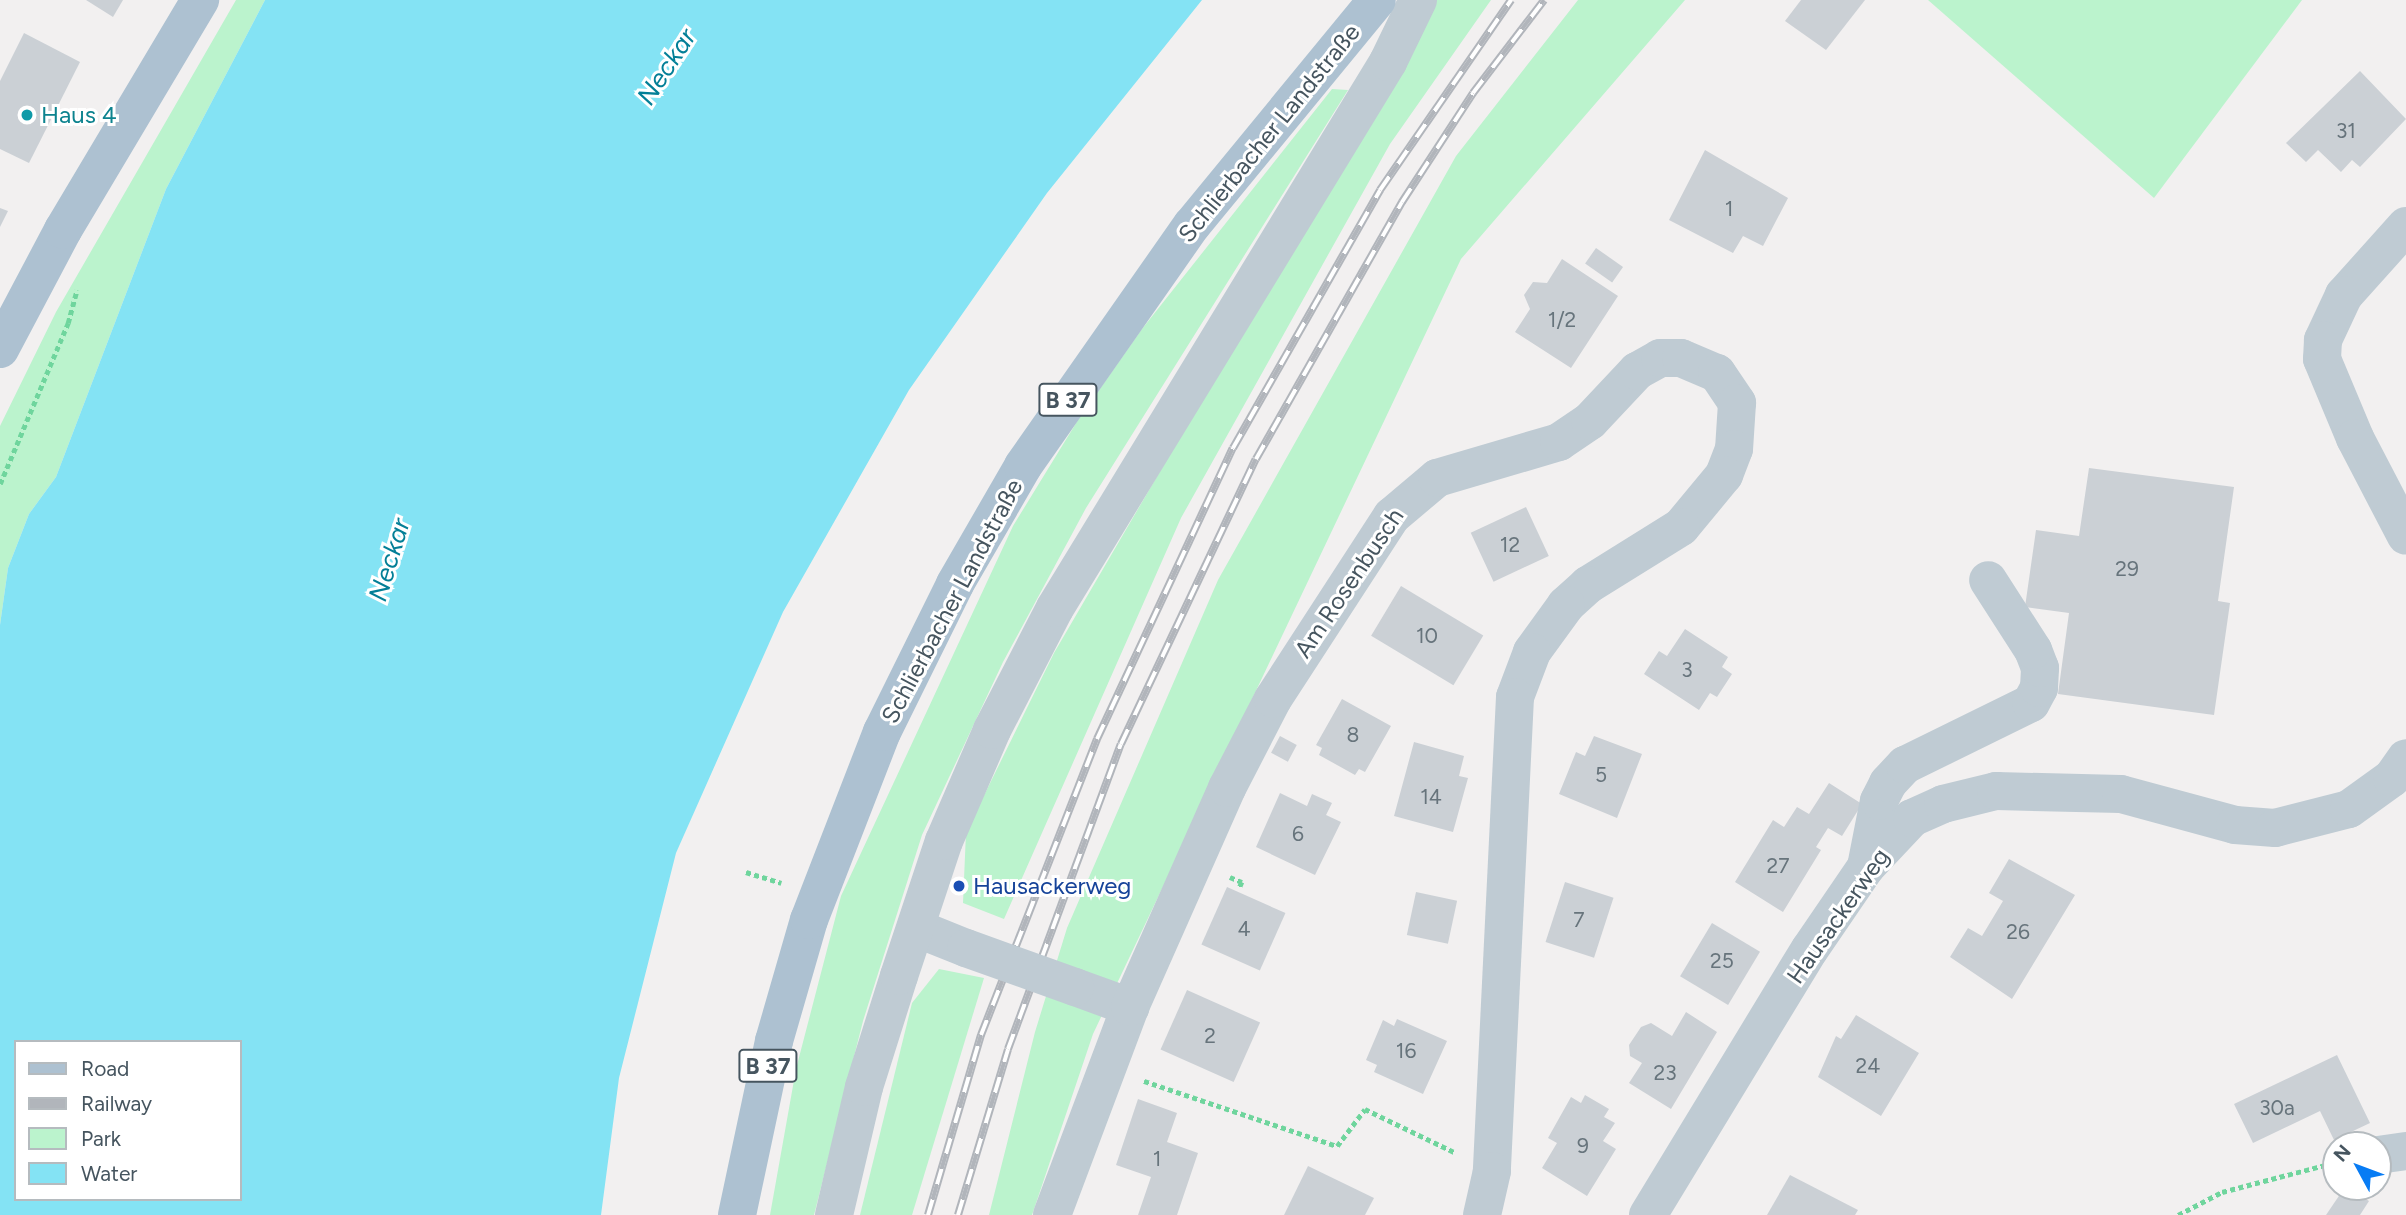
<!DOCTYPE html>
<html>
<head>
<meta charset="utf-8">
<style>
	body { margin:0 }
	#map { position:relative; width:2406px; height:1215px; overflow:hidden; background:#f2f0f0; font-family:Figtree,sans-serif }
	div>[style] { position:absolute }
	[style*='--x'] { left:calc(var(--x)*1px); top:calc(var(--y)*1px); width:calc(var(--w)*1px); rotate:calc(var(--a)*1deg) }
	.green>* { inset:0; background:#bbf3cd }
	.water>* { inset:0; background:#84e3f4 }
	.building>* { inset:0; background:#cbd0d5; transform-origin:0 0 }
	.path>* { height:4.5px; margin-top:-2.25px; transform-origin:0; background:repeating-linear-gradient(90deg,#6fd59d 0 5px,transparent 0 8.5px) }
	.minor>* { height:38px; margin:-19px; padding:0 19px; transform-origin:19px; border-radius:19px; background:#bfcbd3 }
	.major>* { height:38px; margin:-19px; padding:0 19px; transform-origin:19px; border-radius:19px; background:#adc1d1 }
	.rail>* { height:8px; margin-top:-4px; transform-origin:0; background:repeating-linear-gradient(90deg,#fff 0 16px,#b1b5bb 0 32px); box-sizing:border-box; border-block:2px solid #b1b5bb }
	.minor-bridge>* { height:38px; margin:-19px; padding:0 19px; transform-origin:19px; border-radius:19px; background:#bfcbd3 }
	.dots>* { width:19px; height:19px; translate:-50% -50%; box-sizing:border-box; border:4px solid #fff; border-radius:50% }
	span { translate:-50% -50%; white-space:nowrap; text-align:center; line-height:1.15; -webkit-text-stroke:6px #fff; paint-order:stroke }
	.number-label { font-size:21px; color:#67747c }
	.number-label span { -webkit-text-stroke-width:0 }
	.shield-label span { padding:2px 5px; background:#fff; border:2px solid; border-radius:5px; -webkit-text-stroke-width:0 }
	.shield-label { font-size:23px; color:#46555f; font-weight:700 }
	.culture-label { font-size:24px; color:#0d838f }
	.left { translate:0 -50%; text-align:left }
	.street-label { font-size:24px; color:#46555f }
	.transit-label { font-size:24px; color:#164399 }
	.water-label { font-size:26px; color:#037f97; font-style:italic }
	.legend { position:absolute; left:14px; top:1040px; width:228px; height:161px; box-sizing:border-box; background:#fff; border:2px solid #b5bbbf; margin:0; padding:9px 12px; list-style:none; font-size:21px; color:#46555f }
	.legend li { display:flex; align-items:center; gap:14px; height:35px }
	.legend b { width:35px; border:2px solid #b5bbbf }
	.north { position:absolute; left:2322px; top:1131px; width:70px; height:70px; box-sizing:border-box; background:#fff; border:2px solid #b5bbbf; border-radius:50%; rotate:311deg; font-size:19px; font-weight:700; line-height:28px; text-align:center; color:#46555f }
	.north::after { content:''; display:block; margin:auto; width:24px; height:32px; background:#087cf4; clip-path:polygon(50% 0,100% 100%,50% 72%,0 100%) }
</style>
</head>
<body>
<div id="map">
	<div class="green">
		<i style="clip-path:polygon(236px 0,265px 0,166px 189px,56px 477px,29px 514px,8px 568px,0 625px,0 426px,56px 312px)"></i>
		<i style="clip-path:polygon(1435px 0,1491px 0,1390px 144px,1181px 518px,1004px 919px,963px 903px,966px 832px,1054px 653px)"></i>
		<i style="clip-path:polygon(1578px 0,1685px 0,1461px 259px,1093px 1034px,1032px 1215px,989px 1215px,1035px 1032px,1067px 928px,1218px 580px,1456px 156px)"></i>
		<i style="clip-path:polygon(1928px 0,2302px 0,2154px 198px)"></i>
		<i style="clip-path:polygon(1332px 89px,1348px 90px,1086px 508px,1003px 662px,922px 835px,863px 1021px,814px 1215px,770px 1215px,796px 1069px,841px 896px,1013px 526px,1078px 420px,1142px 329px)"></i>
		<i style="clip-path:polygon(939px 969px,984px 978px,912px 1215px,860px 1215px,912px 1003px)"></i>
	</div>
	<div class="water">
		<i style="clip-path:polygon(evenodd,265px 0,1202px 0,1047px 193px,909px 390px,783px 612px,676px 853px,619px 1078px,601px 1215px,0 1215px,0 625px,8px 568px,29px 514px,56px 477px,166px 189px,265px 0,16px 1042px,240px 1042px,240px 1199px,16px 1199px,16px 1042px)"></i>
	</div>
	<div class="building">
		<i style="clip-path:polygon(86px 0,123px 0,113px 17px)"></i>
		<i style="clip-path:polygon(1801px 0,1865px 0,1826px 50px,1785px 21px)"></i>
		<i style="clip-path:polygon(24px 33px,80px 62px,29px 163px,0 149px,0 81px)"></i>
		<i style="clip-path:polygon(2360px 71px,2406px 119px,2360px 167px,2352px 160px,2341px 172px,2318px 150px,2306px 162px,2286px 143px)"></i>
		<i style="clip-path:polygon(1705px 150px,1788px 198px,1763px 246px,1743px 236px,1733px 253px,1669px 220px)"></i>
		<i style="clip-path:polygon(0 208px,8px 211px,0 227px)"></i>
		<i style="left:1596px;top:248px;width:33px;height:19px;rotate:35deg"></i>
		<i style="clip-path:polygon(1562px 259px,1618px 296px,1571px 368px,1515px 332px,1530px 309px,1524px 295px,1533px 282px,1547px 283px)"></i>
		<i style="clip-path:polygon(2089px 468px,2234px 487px,2218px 601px,2230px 603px,2214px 715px,2058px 694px,2069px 613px,2025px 607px,2036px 530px,2079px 536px)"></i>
		<i style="left:1526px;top:507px;width:54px;height:61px;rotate:65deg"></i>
		<i style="left:1401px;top:586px;width:96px;height:58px;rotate:31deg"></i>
		<i style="clip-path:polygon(1685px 629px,1728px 657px,1722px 667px,1732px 674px,1717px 697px,1710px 693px,1699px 710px,1644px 674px,1659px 651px,1667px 656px)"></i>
		<i style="clip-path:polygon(1342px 699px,1391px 726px,1365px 772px,1359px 769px,1355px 775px,1319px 755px,1322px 748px,1316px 745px)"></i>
		<i style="left:1280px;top:736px;width:19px;height:19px;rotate:28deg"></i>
		<i style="clip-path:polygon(1594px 736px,1642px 754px,1617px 818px,1559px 794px,1576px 752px,1585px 756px)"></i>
		<i style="clip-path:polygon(1414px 742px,1464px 756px,1459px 776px,1468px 778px,1453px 832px,1394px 816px)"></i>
		<i style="clip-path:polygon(1829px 783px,1862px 804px,1842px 836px,1828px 828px,1816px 847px,1821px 850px,1783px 912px,1735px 882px,1773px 820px,1784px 827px,1797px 807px,1809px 814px)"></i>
		<i style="clip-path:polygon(1280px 793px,1307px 806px,1312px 794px,1332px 803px,1326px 815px,1341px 822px,1315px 875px,1256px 847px)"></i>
		<i style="clip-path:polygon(2009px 859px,2075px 895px,2012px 999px,1950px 957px,1968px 928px,1982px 936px,2003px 901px,1989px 893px)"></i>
		<i style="left:1565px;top:882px;width:51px;height:63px;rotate:18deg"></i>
		<i style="left:1227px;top:887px;width:64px;height:63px;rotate:24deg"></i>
		<i style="left:1416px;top:892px;width:42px;height:44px;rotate:12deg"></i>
		<i style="left:1712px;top:923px;width:56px;height:62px;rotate:31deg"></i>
		<i style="left:1187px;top:990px;width:80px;height:65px;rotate:24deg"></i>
		<i style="clip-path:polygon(1686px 1012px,1717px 1032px,1671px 1109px,1629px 1083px,1642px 1063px,1630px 1056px,1629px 1045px,1641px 1027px,1651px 1023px,1672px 1036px)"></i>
		<i style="clip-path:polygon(1856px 1015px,1919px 1053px,1881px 1116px,1818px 1077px,1836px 1036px,1841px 1039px)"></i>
		<i style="clip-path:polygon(1397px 1019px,1447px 1041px,1423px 1094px,1374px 1072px,1377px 1065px,1366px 1060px,1383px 1020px,1394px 1026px)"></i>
		<i style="clip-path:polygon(2337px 1055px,2370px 1123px,2334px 1140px,2320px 1111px,2253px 1143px,2234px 1104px)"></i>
		<i style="clip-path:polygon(1585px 1095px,1609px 1109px,1604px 1117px,1615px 1123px,1603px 1141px,1616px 1149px,1587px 1196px,1542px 1168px,1557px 1143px,1548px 1138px,1571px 1097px,1581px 1103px)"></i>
		<i style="clip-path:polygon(1138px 1099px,1177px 1113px,1167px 1142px,1198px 1153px,1177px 1215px,1138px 1215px,1151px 1177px,1116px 1165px)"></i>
		<i style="clip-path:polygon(1308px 1166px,1374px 1198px,1365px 1215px,1284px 1215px)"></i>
		<i style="clip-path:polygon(1790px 1175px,1858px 1210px,1855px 1215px,1767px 1215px)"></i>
		<i style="clip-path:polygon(2345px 1187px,2369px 1201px,2360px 1215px,2326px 1215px)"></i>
	</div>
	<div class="path">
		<i style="--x:0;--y:484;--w:175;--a:-67.1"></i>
		<i style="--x:68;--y:323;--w:34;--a:-75"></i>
		<i style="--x:746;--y:872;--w:37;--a:17"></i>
		<i style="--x:1230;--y:877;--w:13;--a:23"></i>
		<i style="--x:1242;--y:882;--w:8;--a:113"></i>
		<i style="--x:1144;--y:1081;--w:204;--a:18.6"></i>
		<i style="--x:1337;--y:1146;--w:46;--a:-52.9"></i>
		<i style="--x:1365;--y:1109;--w:99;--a:25.8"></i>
		<i style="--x:2178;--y:1215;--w:50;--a:-27.6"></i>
		<i style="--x:2222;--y:1192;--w:118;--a:-14.7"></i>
	</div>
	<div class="minor">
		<i style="--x:2406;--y:226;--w:93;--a:131.9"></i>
		<i style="--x:2344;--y:295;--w:50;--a:115"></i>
		<i style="--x:2323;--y:340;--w:19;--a:93"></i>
		<i style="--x:2322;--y:359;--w:86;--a:67.3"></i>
		<i style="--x:2355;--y:438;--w:110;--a:62.5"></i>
		<i style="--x:1866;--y:867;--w:67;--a:-78.9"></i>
		<i style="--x:1879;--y:801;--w:20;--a:-63"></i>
		<i style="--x:1888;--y:783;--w:25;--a:-47"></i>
		<i style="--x:1905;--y:765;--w:140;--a:-26.2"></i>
		<i style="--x:2031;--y:703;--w:17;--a:-62"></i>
		<i style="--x:2039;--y:688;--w:20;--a:-87"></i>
		<i style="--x:2040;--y:668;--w:19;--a:-111"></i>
		<i style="--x:2033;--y:650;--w:83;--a:-122.7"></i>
		<i style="--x:916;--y:928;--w:54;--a:21.8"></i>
		<i style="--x:1075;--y:987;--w:59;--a:20"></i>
		<i style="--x:2378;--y:1155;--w:28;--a:-8"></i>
		<i style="--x:834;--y:1215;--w:131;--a:-76.8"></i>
		<i style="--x:864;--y:1087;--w:116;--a:-72.5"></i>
		<i style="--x:899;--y:976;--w:142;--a:-71.6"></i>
		<i style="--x:944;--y:841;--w:121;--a:-66.6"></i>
		<i style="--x:992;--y:730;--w:137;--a:-62.7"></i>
		<i style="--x:1055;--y:608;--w:640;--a:-58.62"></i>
		<i style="--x:1388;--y:62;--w:69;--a:-64.2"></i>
		<i style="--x:1052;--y:1215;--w:222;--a:-69.4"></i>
		<i style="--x:1130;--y:1007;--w:240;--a:-66.1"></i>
		<i style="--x:1227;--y:788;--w:100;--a:-62.7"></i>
		<i style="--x:1273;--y:699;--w:218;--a:-57"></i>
		<i style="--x:1392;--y:516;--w:59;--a:-40.2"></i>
		<i style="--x:1437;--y:478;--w:127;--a:-16.4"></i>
		<i style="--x:1559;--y:442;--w:37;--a:-34"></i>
		<i style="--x:1590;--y:421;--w:69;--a:-46.8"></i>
		<i style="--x:1637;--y:371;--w:26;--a:-29"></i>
		<i style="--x:1660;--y:358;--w:21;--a:0"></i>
		<i style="--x:1681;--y:358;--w:39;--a:23"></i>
		<i style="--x:1717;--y:373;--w:36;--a:56"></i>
		<i style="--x:1737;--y:403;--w:46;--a:93.7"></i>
		<i style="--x:1734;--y:449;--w:28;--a:111"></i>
		<i style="--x:1724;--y:475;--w:67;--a:129.6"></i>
		<i style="--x:1681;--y:527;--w:110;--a:148.1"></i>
		<i style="--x:1588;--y:585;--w:30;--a:138"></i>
		<i style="--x:1566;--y:605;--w:58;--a:125.9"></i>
		<i style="--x:1532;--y:652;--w:48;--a:110.7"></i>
		<i style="--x:1515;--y:697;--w:475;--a:92.8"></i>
		<i style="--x:1492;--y:1171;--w:45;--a:102.8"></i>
		<i style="--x:1648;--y:1215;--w:311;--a:-58.7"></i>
		<i style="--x:1810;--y:949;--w:99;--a:-55.7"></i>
		<i style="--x:1866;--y:867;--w:67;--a:-46.8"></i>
		<i style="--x:1912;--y:818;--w:34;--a:-24"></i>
		<i style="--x:1943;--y:804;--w:55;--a:-13.8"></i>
		<i style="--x:1996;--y:791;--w:125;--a:1.4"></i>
		<i style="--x:2121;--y:794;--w:118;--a:15.2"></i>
		<i style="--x:2235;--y:825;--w:40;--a:4.3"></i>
		<i style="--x:2275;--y:828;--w:76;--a:-14.4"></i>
		<i style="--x:2349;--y:809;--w:53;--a:-35.8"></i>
		<i style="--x:2392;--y:778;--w:24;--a:-55"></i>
	</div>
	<div class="major">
		<i style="--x:0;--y:349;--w:135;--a:-62.1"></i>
		<i style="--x:63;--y:230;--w:268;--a:-59.2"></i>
		<i style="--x:737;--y:1215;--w:178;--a:-78"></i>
		<i style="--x:774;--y:1041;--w:126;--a:-73.9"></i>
		<i style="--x:809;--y:920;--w:202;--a:-68.8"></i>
		<i style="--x:882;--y:732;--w:165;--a:-63.7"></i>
		<i style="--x:955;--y:584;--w:136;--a:-60"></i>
		<i style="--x:1023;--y:466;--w:294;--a:-55"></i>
		<i style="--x:1192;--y:225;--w:291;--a:-50.6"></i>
	</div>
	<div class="rail">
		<i style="--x:928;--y:1215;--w:188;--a:-73.6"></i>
		<i style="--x:981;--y:1035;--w:318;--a:-68.6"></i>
		<i style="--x:1097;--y:739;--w:321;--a:-65"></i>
		<i style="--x:1233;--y:448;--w:297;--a:-60.3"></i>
		<i style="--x:1380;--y:190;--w:231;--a:-55.4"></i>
		<i style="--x:958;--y:1215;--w:173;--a:-73.2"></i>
		<i style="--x:1008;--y:1049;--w:325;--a:-69.7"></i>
		<i style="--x:1121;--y:744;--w:315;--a:-64.7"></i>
		<i style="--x:1256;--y:459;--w:296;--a:-60.4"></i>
		<i style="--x:1402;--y:202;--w:130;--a:-56.9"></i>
		<i style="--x:1473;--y:93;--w:117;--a:-52.6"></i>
	</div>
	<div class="minor-bridge">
		<i style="--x:966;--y:948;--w:116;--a:19.7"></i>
	</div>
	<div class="dots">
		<i style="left:27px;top:115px;background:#0f9aa8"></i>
		<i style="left:959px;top:886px;background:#1a4fb4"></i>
	</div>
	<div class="number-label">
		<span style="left:2346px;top:131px">31</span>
		<span style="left:1729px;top:209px">1</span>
		<span style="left:1562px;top:320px">1/2</span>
		<span style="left:1510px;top:545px">12</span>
		<span style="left:2127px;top:569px">29</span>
		<span style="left:1427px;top:636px">10</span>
		<span style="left:1687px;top:670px">3</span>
		<span style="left:1353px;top:735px">8</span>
		<span style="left:1601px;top:775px">5</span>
		<span style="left:1431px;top:797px">14</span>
		<span style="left:1298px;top:834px">6</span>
		<span style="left:1778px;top:866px">27</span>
		<span style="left:1579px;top:920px">7</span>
		<span style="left:1244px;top:929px">4</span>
		<span style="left:2018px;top:932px">26</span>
		<span style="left:1722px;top:961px">25</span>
		<span style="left:1210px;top:1036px">2</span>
		<span style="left:1406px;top:1051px">16</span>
		<span style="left:1868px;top:1066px">24</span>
		<span style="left:1665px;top:1073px">23</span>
		<span style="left:2277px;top:1108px">30a</span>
		<span style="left:1583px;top:1146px">9</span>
		<span style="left:1157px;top:1159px">1</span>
	</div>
	<div class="shield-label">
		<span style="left:1068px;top:400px">B 37</span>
		<span style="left:768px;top:1066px">B 37</span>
	</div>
	<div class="culture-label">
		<span class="left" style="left:41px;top:115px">Haus 4</span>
	</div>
	<div class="street-label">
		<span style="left:1269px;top:133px;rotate:-51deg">Schlierbacher Landstraße</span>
		<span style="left:1349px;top:583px;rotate:-56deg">Am Rosenbusch</span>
		<span style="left:952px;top:601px;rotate:-62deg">Schlierbacher Landstraße</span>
		<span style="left:1838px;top:916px;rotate:-55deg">Hausackerweg</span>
	</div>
	<div class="transit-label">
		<span class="left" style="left:973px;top:886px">Hausackerweg</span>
	</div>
	<div class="water-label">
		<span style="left:667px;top:67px;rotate:-57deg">Neckar</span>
		<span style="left:390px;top:560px;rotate:-73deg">Neckar</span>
	</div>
	<ul class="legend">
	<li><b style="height:9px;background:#adc1d1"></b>Road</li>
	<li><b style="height:9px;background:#b1b5bb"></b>Railway</li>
	<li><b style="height:19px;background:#bbf3cd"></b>Park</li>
	<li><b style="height:19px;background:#84e3f4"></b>Water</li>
	</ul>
	<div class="north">N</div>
</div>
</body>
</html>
